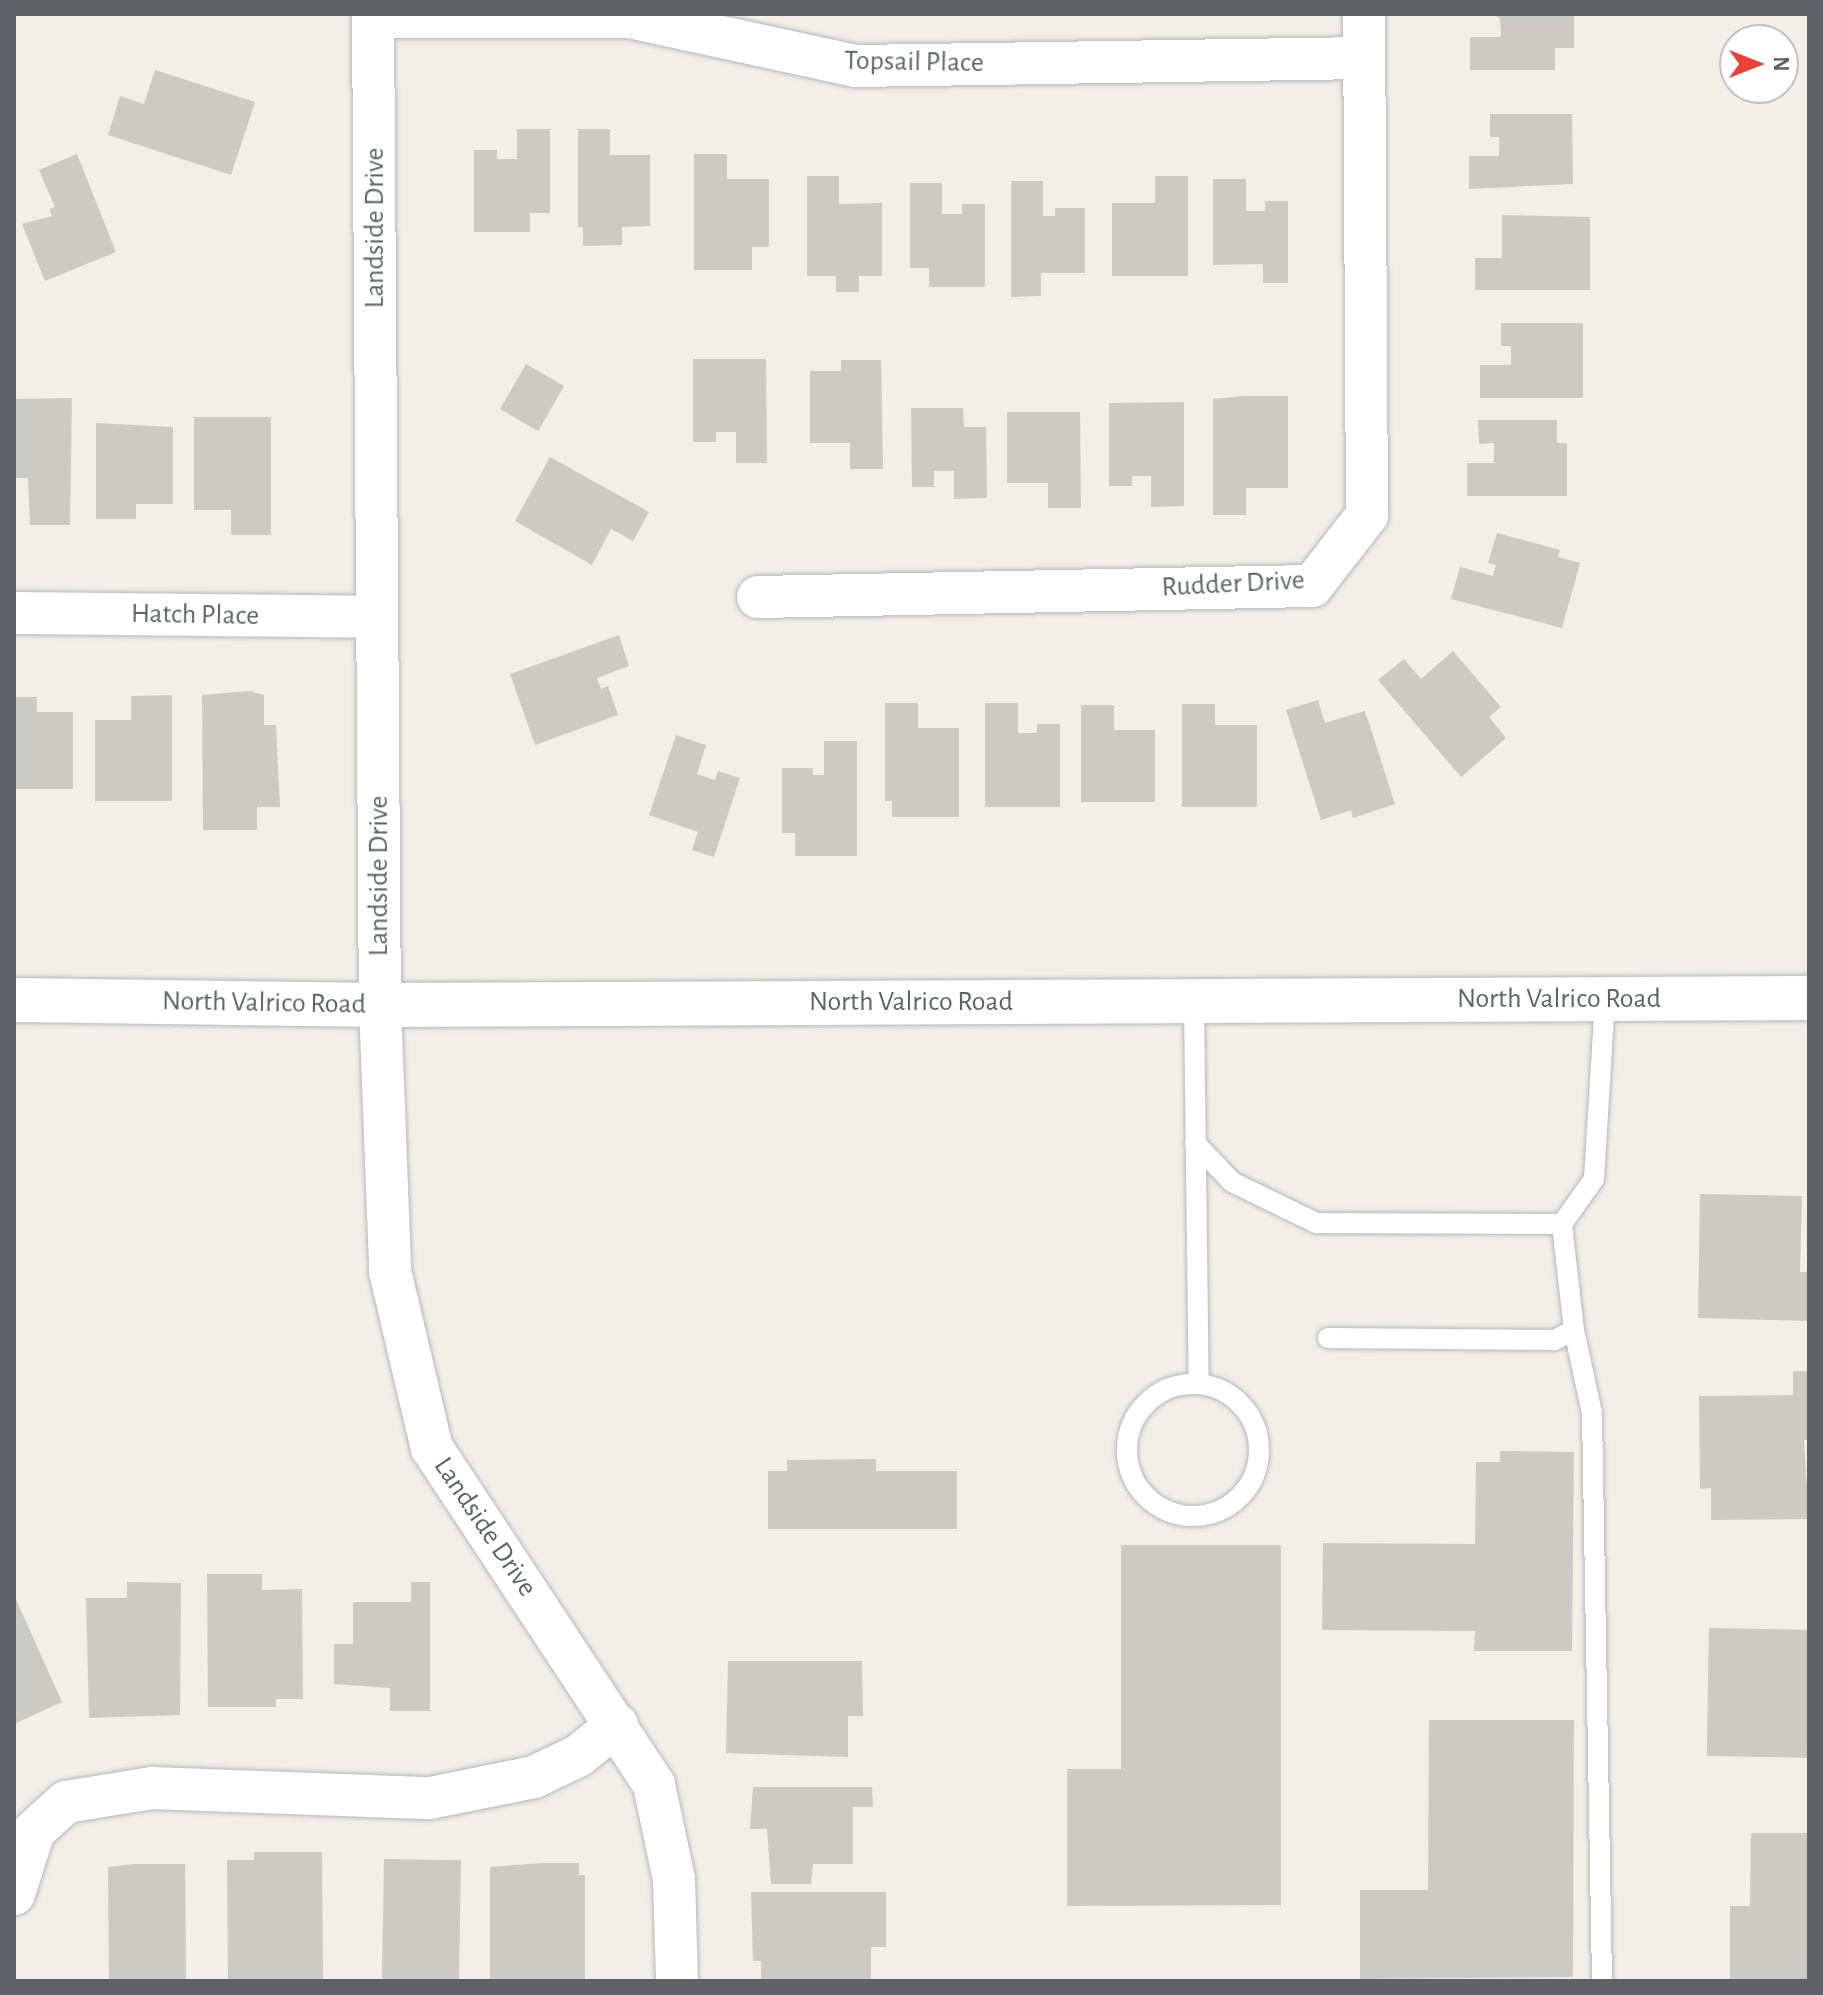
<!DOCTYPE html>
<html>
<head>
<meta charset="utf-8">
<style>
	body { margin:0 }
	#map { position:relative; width:1823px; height:1995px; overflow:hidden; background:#f1efe8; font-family:"Alegreya Sans",sans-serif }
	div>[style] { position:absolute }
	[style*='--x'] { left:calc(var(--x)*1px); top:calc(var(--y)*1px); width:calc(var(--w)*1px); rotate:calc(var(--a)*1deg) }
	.building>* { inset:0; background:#cccac5; transform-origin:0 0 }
	.roads { filter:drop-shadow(0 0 2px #b5b8bc) drop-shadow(0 0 2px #b5b8bc) }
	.service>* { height:20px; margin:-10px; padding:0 10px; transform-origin:10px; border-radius:10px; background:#fff }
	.service>.ring { margin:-10px; padding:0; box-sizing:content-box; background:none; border:20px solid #fff; border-radius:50% }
	.minor>* { height:42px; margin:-21px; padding:0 21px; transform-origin:21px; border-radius:21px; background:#fff }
	.tertiary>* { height:44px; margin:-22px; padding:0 22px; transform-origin:22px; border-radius:22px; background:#fff }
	span { translate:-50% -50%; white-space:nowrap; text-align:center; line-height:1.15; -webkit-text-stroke:8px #fff; paint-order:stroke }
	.street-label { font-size:28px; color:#5f6368 }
	.frame { position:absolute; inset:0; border:16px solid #5f6368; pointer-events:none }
	.north { position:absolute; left:1719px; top:24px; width:80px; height:80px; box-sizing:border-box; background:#fff; border:2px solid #bfc1c3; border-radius:50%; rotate:90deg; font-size:22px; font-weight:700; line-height:32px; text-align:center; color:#5f6368 }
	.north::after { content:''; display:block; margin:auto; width:28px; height:36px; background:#ea4335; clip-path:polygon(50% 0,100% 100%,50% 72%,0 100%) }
</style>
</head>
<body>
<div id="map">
	<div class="building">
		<i style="clip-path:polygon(1491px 14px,1574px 14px,1574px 48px,1555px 48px,1555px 70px,1470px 70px,1470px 37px,1501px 37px,1500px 18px)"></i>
		<i style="clip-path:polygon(155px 70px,255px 102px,231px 175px,108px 135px,120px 96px,144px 104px)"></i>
		<i style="clip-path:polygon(1490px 114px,1572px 114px,1573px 184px,1469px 189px,1469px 156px,1499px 156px,1499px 137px,1490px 137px)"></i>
		<i style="clip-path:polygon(517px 129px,550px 129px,550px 213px,530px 213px,530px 232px,474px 232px,474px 150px,497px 150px,497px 159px,517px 159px)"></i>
		<i style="clip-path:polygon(578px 129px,610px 129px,610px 155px,650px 155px,650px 226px,622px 227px,622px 245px,583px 246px,583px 227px,578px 227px)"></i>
		<i style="clip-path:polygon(77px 154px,116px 252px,45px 281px,22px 224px,52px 216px,49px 209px,55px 207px,39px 170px)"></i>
		<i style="clip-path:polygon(694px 154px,727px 154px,727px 179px,769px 179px,769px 247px,752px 247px,752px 270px,694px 270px)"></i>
		<i style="clip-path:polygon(807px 176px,839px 176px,839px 204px,882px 203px,882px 276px,859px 276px,859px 292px,836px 292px,836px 276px,807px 276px)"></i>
		<i style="clip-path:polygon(1155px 176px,1188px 176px,1188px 276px,1112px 276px,1112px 203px,1155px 203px)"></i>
		<i style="clip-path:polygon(1213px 179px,1246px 179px,1246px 211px,1265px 211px,1265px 201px,1288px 201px,1288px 283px,1263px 283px,1263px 264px,1213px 265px)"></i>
		<i style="clip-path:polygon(1011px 181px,1043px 181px,1043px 216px,1055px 216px,1055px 208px,1085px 208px,1085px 273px,1041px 273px,1041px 296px,1011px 297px)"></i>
		<i style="clip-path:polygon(910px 183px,942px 183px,942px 214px,962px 214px,962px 204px,985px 204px,985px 287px,929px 287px,929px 268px,910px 268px)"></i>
		<i style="clip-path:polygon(1502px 215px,1590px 217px,1590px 290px,1475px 290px,1475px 258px,1502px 258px)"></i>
		<i style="clip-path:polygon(1501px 323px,1583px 323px,1583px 398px,1480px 398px,1480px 365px,1511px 365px,1511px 346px,1501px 346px)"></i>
		<i style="clip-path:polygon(693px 359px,766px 359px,767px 463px,736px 463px,736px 432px,716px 432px,716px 442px,693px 442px)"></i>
		<i style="clip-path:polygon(841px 360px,881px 360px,883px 469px,850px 469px,850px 443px,810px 443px,810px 371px,841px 371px)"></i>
		<i style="left:526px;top:364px;width:44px;height:52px;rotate:30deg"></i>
		<i style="clip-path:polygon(1244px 396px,1288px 396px,1288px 488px,1246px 488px,1246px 515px,1213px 515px,1213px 399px)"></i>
		<i style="clip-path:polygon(72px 398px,70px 525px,30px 525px,28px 478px,14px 478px,14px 399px)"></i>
		<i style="clip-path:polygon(1184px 402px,1184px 506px,1151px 507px,1151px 476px,1132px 476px,1132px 486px,1109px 486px,1109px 403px)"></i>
		<i style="clip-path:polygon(911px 408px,963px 408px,964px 427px,986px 427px,987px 498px,954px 499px,954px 471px,934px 471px,934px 487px,912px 487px)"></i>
		<i style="clip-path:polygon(1007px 412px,1080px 412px,1081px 508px,1048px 508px,1048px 483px,1007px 483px)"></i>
		<i style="clip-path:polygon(194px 417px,271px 417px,271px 535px,231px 535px,231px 510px,194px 510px)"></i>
		<i style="clip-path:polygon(1478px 420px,1557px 420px,1557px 443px,1567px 443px,1567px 496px,1467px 496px,1467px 463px,1494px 463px,1494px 443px,1479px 444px)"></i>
		<i style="clip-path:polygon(96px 423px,173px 427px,173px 504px,136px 504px,136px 519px,96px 519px)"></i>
		<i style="clip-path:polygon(550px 457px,649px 512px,633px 541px,611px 529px,592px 565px,515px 521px)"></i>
		<i style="clip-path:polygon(1497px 533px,1560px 550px,1558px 557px,1580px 563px,1562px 628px,1451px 599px,1460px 567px,1493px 576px,1496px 565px,1488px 563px)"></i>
		<i style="clip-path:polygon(619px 635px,629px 666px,597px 678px,601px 689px,608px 686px,618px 715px,535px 745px,510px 674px)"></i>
		<i style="clip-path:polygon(1453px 651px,1501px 707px,1489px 717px,1506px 738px,1461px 777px,1378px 680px,1404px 659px,1421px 679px)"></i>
		<i style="clip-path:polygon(250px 691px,264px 695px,264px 725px,276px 725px,280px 807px,257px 807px,257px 830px,203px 830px,202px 695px)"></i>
		<i style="clip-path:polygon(172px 695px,172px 801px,95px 801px,95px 720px,131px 720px,131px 696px)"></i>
		<i style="clip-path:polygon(14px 697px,37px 697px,37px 712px,73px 712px,73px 789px,16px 789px)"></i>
		<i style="clip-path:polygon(1318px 700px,1325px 723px,1365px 711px,1395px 804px,1353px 818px,1351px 810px,1321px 820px,1286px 710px)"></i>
		<i style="clip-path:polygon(885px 703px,918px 703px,918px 728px,959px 728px,959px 817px,892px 817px,892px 801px,885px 801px)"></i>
		<i style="clip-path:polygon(985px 703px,1018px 703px,1018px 733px,1037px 733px,1037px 724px,1060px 724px,1060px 807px,985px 807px)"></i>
		<i style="clip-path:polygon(1182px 704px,1215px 704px,1215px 725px,1257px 725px,1257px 807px,1182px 807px)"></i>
		<i style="clip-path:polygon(1081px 705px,1114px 705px,1114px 730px,1155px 730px,1155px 802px,1081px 802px)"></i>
		<i style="clip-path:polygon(676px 735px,706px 745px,697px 774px,715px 780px,718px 771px,740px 778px,714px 857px,692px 850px,698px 832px,649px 815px)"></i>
		<i style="clip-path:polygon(824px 741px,857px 741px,857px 856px,795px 856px,795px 833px,782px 833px,782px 768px,813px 768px,813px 775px,824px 775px)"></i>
		<i style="clip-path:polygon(1700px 1194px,1802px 1196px,1800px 1272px,1809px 1272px,1809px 1321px,1698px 1318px)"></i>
		<i style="clip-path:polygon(1793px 1371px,1809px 1371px,1809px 1440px,1804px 1440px,1809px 1519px,1711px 1520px,1711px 1488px,1700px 1489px,1699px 1396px,1793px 1395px)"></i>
		<i style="clip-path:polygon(1500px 1451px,1574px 1452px,1572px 1651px,1474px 1651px,1475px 1631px,1322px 1630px,1323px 1543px,1475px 1544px,1476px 1462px,1500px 1462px)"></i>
		<i style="clip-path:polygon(876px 1459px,876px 1471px,957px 1471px,957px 1529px,768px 1529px,768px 1471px,787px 1471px,787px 1460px)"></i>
		<i style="clip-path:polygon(1121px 1545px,1281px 1545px,1281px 1905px,1067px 1906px,1067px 1769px,1121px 1769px)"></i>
		<i style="clip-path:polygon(207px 1574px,262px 1574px,262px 1590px,302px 1589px,303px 1699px,276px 1699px,276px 1707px,208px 1707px)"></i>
		<i style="clip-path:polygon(127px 1582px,181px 1583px,180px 1715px,89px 1718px,86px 1598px,127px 1598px)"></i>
		<i style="clip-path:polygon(411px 1582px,430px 1582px,430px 1711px,390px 1711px,390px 1688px,334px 1684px,334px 1644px,353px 1644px,353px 1602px,411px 1602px)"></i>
		<i style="clip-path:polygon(14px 1595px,62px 1702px,14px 1724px)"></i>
		<i style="left:1709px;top:1628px;width:100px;height:128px;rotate:1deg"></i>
		<i style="clip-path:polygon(728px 1661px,862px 1661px,863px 1716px,848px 1716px,848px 1757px,726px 1753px)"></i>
		<i style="clip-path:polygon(1429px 1720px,1574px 1720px,1573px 1977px,1360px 1979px,1360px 1890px,1428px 1890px)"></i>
		<i style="clip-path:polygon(753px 1787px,872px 1787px,873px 1807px,853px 1807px,853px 1864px,813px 1864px,811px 1884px,771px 1884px,767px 1829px,750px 1829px)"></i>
		<i style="clip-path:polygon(1751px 1833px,1809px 1833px,1809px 1981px,1730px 1981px,1730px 1906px,1750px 1906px)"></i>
		<i style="clip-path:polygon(254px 1852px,322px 1852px,323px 1981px,228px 1981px,227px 1860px,254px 1860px)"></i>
		<i style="left:384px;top:1859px;width:77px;height:122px;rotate:1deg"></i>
		<i style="clip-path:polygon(542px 1863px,579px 1863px,579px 1875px,585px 1875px,585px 1981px,490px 1981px,490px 1867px)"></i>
		<i style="clip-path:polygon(134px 1864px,185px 1864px,186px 1981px,109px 1981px,108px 1867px)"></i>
		<i style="clip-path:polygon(751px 1892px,886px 1892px,886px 1947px,871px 1947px,871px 1981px,761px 1981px,761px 1961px,753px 1961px)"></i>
	</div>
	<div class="roads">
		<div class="service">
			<i style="--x:1194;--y:1001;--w:383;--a:89.3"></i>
			<i style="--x:1195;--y:1143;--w:54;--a:46.5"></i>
			<i style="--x:1232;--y:1182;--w:93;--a:26"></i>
			<i style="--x:1316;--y:1223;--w:246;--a:0.2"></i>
			<i style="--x:1574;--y:1330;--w:85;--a:77.8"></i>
			<i style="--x:1592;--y:1413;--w:568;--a:88.99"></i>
			<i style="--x:1328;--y:1338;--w:227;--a:0.5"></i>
			<i style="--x:1555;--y:1340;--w:21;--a:-28"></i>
			<i style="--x:1574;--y:1330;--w:107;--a:-96.5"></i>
			<i style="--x:1562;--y:1224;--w:55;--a:-54.6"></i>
			<i style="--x:1594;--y:1179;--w:180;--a:-86.5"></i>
			<i class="ring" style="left:1127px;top:1384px;width:112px;height:112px"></i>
		</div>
		<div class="minor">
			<i style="--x:373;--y:14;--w:991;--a:89.6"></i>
			<i style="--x:380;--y:1005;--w:266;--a:87.8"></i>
			<i style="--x:390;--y:1271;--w:182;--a:76.7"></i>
			<i style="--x:432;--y:1448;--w:404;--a:56.6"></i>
			<i style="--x:654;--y:1785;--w:96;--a:78"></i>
			<i style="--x:674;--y:1879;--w:102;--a:88.3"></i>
			<i style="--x:373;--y:17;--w:256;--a:0"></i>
			<i style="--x:629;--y:17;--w:232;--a:12.2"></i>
			<i style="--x:856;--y:66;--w:508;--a:-0.9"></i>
			<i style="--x:758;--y:597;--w:554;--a:-1.14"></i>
			<i style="--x:1312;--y:586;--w:90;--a:-52.2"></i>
			<i style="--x:1367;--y:515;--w:501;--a:-90.34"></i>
			<i style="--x:14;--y:613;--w:363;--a:0.6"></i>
			<i style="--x:14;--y:1894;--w:66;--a:-72.4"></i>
			<i style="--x:34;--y:1831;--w:43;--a:-42.2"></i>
			<i style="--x:66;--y:1802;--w:87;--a:-9.2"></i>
			<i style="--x:152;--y:1788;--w:278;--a:2.1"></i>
			<i style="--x:430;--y:1798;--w:106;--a:-11.4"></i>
			<i style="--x:534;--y:1777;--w:49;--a:-25.5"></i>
			<i style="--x:578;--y:1756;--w:50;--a:-38.5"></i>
		</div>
		<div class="tertiary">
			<i style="--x:14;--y:1000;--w:366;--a:0.8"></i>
			<i style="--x:380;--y:1005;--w:1429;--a:-0.28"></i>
		</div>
	</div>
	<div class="street-label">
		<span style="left:914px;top:62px;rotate:1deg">Topsail Place</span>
		<span style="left:375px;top:228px;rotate:-90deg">Landside Drive</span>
		<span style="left:1233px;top:584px;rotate:-3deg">Rudder Drive</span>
		<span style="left:195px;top:615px;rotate:1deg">Hatch Place</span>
		<span style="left:379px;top:876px;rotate:-90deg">Landside Drive</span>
		<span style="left:1559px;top:999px">North Valrico Road</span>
		<span style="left:911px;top:1002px">North Valrico Road</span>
		<span style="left:264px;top:1003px;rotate:1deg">North Valrico Road</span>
		<span style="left:485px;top:1527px;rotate:56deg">Landside Drive</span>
	</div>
	<div class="frame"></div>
	<div class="north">N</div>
</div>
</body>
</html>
